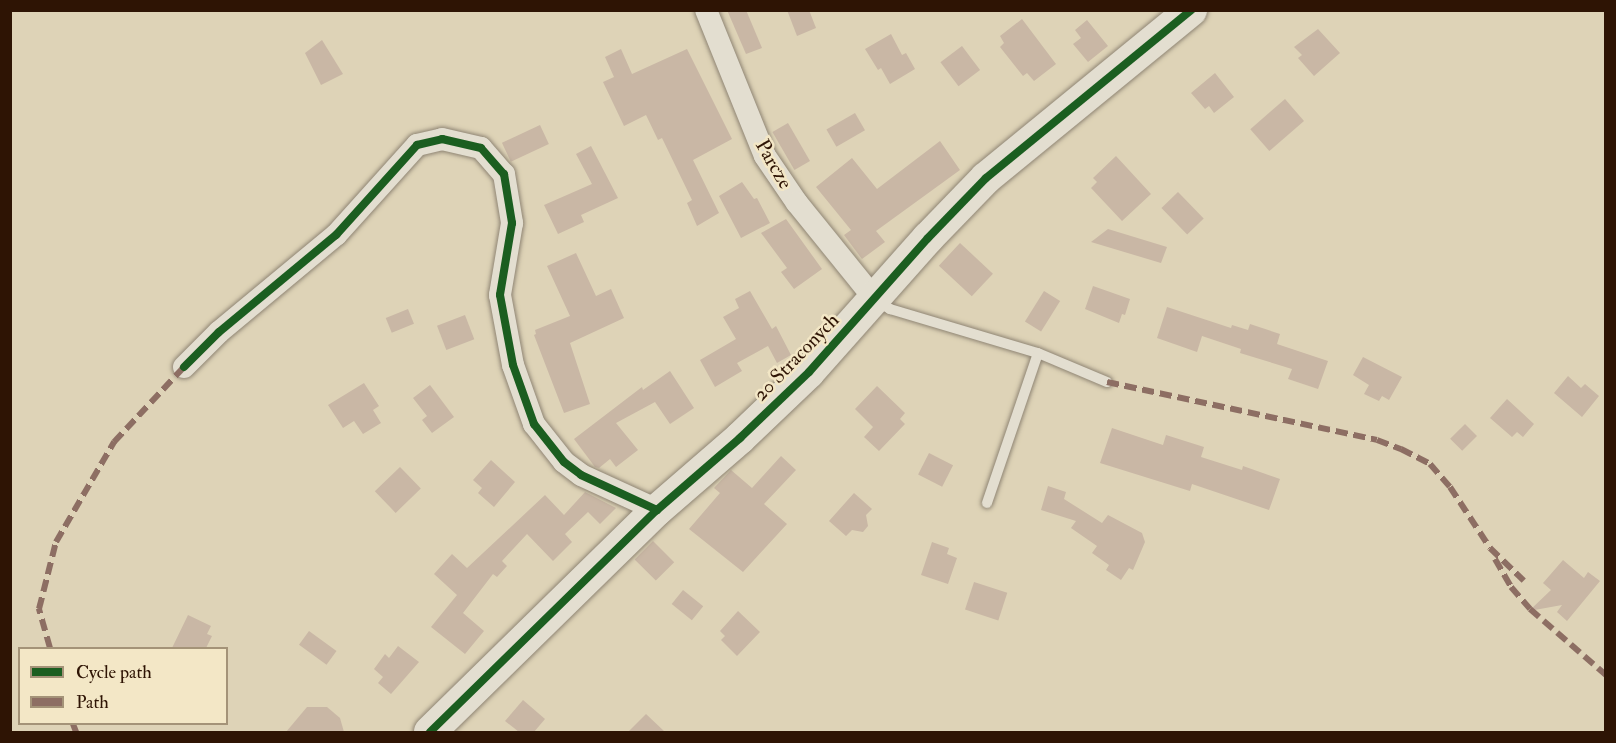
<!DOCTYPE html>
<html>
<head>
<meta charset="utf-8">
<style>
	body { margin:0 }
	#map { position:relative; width:1616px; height:743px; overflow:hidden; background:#ded3b7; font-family:"IM FELL Double Pica",serif }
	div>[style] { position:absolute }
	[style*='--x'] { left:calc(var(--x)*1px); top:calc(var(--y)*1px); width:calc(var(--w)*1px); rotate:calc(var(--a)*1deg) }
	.building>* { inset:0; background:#c9b7a5; transform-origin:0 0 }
	.roads { filter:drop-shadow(0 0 2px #8f8574) drop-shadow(0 0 2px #8f8574) }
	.lane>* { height:10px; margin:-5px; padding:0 5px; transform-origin:5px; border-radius:5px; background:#e3ded0 }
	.street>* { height:22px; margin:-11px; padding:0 11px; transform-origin:11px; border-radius:11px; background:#e3ded0 }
	.secondary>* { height:32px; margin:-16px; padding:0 16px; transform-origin:16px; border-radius:16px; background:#e3ded0 }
	.quiet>* { height:6px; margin-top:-3px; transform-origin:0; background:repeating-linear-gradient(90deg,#8d6e63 0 12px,transparent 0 18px) }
	.cycleway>* { height:8px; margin:-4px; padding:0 4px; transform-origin:4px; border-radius:4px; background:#1b5e20 }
	span { translate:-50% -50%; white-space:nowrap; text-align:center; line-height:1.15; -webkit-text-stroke:5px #f3e7c6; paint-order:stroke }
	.street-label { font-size:20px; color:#2e1404 }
	.frame { position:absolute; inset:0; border:12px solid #2e1404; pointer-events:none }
	.legend { position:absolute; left:18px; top:647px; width:210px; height:78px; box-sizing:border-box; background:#f3e7c6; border:2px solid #a49378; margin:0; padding:8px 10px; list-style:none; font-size:18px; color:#2e1404 }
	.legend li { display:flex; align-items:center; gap:12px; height:30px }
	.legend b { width:30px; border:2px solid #a49378 }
</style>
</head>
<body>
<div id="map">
	<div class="building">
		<i style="clip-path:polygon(727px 10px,746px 10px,762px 48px,746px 54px)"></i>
		<i style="clip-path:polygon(787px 10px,809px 10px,816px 28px,797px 36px)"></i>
		<i style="clip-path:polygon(1022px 19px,1056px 64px,1034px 81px,1027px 73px,1023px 76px,1000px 47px,1004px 43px,1000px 36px)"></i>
		<i style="clip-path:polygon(1087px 20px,1108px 46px,1088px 62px,1073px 44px,1081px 38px,1075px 30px)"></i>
		<i style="clip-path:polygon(1318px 29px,1340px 53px,1314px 76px,1298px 58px,1302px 55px,1294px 47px)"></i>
		<i style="clip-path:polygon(891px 34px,902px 55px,906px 53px,915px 69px,890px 84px,881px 68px,878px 70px,865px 49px)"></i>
		<i style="clip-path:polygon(322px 40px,343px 74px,321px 85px,305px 53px)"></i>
		<i style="left:962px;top:46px;width:30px;height:27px;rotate:53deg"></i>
		<i style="clip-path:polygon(621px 49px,632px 74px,687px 49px,732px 139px,693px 160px,719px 213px,697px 226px,687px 203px,692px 200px,662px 138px,658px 140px,646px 115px,624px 126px,603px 82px,614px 77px,605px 57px)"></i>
		<i style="clip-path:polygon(1215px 73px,1234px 97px,1214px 113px,1209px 106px,1205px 109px,1191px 93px)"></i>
		<i style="left:1285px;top:99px;width:29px;height:46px;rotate:49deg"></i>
		<i style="left:855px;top:113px;width:20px;height:33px;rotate:60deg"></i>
		<i style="left:788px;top:123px;width:44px;height:18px;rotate:60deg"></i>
		<i style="left:540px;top:125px;width:21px;height:42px;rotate:65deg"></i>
		<i style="clip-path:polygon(940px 141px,960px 170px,876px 231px,885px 242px,862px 259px,844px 235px,851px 230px,816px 187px,852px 158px,877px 189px)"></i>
		<i style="clip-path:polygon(591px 146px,618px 198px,581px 215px,584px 222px,558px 234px,544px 205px,592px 184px,576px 154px)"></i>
		<i style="clip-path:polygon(1116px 156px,1151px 194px,1122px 221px,1091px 188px,1097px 182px,1093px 178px)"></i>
		<i style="clip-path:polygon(742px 182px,754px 199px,757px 198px,770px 223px,741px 238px,719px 196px)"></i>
		<i style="left:1178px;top:192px;width:37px;height:23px;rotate:46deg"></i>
		<i style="clip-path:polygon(786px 219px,822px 269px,794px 289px,781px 272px,787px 268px,761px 233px)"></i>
		<i style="clip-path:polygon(1108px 229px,1167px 247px,1161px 263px,1091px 242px)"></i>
		<i style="left:960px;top:243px;width:45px;height:31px;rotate:43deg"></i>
		<i style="clip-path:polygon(576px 253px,596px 296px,611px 289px,624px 318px,570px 343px,590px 404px,564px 413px,534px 335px,536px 334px,535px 330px,570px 316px,547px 266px)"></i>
		<i style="clip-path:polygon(1093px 286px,1130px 299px,1125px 315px,1122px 314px,1119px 323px,1085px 309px)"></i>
		<i style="clip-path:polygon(750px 291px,772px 329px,776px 326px,791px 355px,777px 363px,768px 346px,737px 363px,742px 371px,715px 387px,700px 360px,736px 339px,723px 317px,739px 308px,735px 299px)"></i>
		<i style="left:1044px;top:291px;width:19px;height:36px;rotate:32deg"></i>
		<i style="clip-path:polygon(1167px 307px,1231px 328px,1232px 325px,1248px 330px,1250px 324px,1280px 334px,1277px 344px,1328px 361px,1318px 389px,1288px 379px,1292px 369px,1240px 353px,1241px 349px,1202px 336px,1197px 352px,1157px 338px)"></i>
		<i style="left:408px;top:309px;width:16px;height:24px;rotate:68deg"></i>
		<i style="left:465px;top:315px;width:26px;height:30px;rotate:69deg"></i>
		<i style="clip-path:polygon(1363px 357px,1402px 377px,1389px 400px,1382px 396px,1379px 401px,1364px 394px,1369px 385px,1353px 375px)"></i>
		<i style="clip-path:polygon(670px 371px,694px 408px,670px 424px,655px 402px,616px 423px,638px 450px,616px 467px,610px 459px,599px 468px,595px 467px,574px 439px,642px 387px,643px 390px)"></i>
		<i style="clip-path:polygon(1568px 376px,1581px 388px,1585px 384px,1599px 396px,1582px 417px,1554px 393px)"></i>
		<i style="clip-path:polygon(364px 383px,379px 406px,373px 410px,381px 423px,363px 434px,354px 421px,343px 428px,328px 405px)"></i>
		<i style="clip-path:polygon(430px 385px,454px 417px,432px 433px,422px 420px,427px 416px,413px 398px)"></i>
		<i style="clip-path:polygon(877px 386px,905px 413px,900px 419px,905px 424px,879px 451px,864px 437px,873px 427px,855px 409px)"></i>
		<i style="clip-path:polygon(1507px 399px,1534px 424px,1523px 437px,1517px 432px,1512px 437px,1490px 418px)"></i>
		<i style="left:1465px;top:424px;width:17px;height:21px;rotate:45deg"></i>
		<i style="clip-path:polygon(1112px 428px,1163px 445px,1166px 435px,1204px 447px,1201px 457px,1242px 470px,1243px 466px,1280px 479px,1269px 510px,1192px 484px,1190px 491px,1100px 463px)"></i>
		<i style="left:929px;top:453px;width:27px;height:24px;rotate:27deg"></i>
		<i style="clip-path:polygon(781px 456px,796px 470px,764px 504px,787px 524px,743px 572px,689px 529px,720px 493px,714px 488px,731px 470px,752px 488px)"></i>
		<i style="clip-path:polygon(491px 460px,515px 482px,494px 507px,478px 493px,482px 488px,473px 480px)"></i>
		<i style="left:400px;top:467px;width:30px;height:35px;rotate:46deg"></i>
		<i style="clip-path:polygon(1048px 486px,1066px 492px,1064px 499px,1102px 523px,1108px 515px,1142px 533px,1145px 542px,1133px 570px,1129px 568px,1121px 580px,1106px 570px,1109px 565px,1092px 553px,1097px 546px,1071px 528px,1076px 521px,1041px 510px)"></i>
		<i style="clip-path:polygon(585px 492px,616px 508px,600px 524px,588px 512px,565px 534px,572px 542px,553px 561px,527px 534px,502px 561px,507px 566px,497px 577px,493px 574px,463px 613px,484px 631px,465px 654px,431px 627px,457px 595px,434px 574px,452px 554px,467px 568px,545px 495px,564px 515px)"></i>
		<i style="clip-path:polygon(854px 493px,872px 509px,866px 515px,868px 526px,863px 532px,852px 530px,846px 536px,829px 521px)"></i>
		<i style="left:653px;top:541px;width:30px;height:26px;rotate:45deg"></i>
		<i style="clip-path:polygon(932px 542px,949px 548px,947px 554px,957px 558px,948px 584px,921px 575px)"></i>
		<i style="clip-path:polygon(1563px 560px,1584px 578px,1588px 572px,1600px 581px,1567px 621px,1557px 612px,1562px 605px,1529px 611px,1551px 590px,1543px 583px)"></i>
		<i style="left:974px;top:582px;width:35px;height:29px;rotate:18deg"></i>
		<i style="left:683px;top:590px;width:26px;height:18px;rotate:39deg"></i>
		<i style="clip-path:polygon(738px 611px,760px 632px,737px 656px,721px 640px,725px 636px,720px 631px)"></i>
		<i style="clip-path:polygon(188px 615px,211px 626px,207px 634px,212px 636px,206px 648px,172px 648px)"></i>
		<i style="left:309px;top:631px;width:34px;height:17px;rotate:36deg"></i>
		<i style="clip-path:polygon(398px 646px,419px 662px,391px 694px,378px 683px,383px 677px,374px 669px,385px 654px,389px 658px)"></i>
		<i style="clip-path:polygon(523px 700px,545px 719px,534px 732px,519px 732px,505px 721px)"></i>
		<i style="clip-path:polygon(307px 707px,327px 707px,340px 718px,344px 732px,286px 732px)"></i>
		<i style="clip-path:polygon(646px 714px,665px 732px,628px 732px)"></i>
	</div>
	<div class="roads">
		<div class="lane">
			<i style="--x:876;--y:300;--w:17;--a:33"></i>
			<i style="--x:890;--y:309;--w:154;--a:16.6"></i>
			<i style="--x:1038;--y:353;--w:75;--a:22.8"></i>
			<i style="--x:987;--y:503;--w:158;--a:-71.2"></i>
		</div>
		<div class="street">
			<i style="--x:706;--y:10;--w:157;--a:68"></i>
			<i style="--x:765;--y:156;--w:57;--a:55.8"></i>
			<i style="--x:797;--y:203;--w:122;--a:51"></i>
			<i style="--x:184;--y:367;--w:49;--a:-45"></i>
			<i style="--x:219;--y:332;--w:152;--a:-39.7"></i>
			<i style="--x:336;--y:235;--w:121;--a:-48"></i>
			<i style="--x:417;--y:145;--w:26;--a:-13"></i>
			<i style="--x:442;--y:139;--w:40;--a:13"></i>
			<i style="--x:481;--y:148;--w:35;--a:49"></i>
			<i style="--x:504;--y:174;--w:50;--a:80.7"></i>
			<i style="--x:512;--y:223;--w:73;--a:99.5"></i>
			<i style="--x:500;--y:295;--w:71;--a:79.5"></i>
			<i style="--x:513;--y:365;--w:63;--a:70.4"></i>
			<i style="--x:534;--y:424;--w:48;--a:51.7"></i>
			<i style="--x:564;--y:462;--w:21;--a:37"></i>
			<i style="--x:581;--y:475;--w:84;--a:24.7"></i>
		</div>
		<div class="secondary">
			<i style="--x:430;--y:732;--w:318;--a:-44.4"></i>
			<i style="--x:657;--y:510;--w:110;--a:-40.9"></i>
			<i style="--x:740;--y:438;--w:95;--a:-43.7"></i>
			<i style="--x:809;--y:372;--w:179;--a:-48.4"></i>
			<i style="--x:928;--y:238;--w:83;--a:-46"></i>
			<i style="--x:986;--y:178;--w:265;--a:-39.3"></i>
		</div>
	</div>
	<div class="quiet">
		<i style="--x:1107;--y:382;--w:276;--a:12.1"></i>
		<i style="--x:1377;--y:440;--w:26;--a:21"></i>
		<i style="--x:1401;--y:449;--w:33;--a:27"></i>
		<i style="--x:1430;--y:464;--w:30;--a:49"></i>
		<i style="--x:1450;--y:487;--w:73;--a:56.7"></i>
		<i style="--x:1490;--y:548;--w:47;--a:44.1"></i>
		<i style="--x:1495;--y:559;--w:32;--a:60"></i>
		<i style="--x:1511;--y:587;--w:29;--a:49"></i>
		<i style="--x:1530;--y:609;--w:101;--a:41"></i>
		<i style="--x:50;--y:648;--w:41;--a:-105.8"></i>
		<i style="--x:39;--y:609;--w:69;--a:-75.8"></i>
		<i style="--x:56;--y:542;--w:116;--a:-59.9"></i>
		<i style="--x:114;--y:442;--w:103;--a:-47"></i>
		<i style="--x:73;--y:724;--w:9;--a:69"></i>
	</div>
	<div class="cycleway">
		<i style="--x:184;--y:367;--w:49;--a:-45"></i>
		<i style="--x:219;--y:332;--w:152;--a:-39.7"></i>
		<i style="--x:336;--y:235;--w:121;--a:-48"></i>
		<i style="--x:417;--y:145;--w:26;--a:-13"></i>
		<i style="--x:442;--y:139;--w:40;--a:13"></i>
		<i style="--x:481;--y:148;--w:35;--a:49"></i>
		<i style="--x:504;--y:174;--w:50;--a:80.7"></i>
		<i style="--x:512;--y:223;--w:73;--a:99.5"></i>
		<i style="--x:500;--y:295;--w:71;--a:79.5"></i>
		<i style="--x:513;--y:365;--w:63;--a:70.4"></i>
		<i style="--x:534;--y:424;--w:48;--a:51.7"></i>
		<i style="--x:564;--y:462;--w:21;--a:37"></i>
		<i style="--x:581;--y:475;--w:84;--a:24.7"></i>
		<i style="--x:430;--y:732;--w:318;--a:-44.4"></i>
		<i style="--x:657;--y:510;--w:110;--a:-40.9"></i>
		<i style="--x:740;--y:438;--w:95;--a:-43.7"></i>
		<i style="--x:809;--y:372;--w:179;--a:-48.4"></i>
		<i style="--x:928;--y:238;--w:83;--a:-46"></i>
		<i style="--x:986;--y:178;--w:265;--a:-39.3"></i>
	</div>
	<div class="street-label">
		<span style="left:774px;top:164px;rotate:60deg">Parcze</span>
		<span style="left:796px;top:357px;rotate:-46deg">20 Straconych</span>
	</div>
	<div class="frame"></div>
	<ul class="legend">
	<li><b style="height:8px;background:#1b5e20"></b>Cycle path</li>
	<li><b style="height:8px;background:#8d6e63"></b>Path</li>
	</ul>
</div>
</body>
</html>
